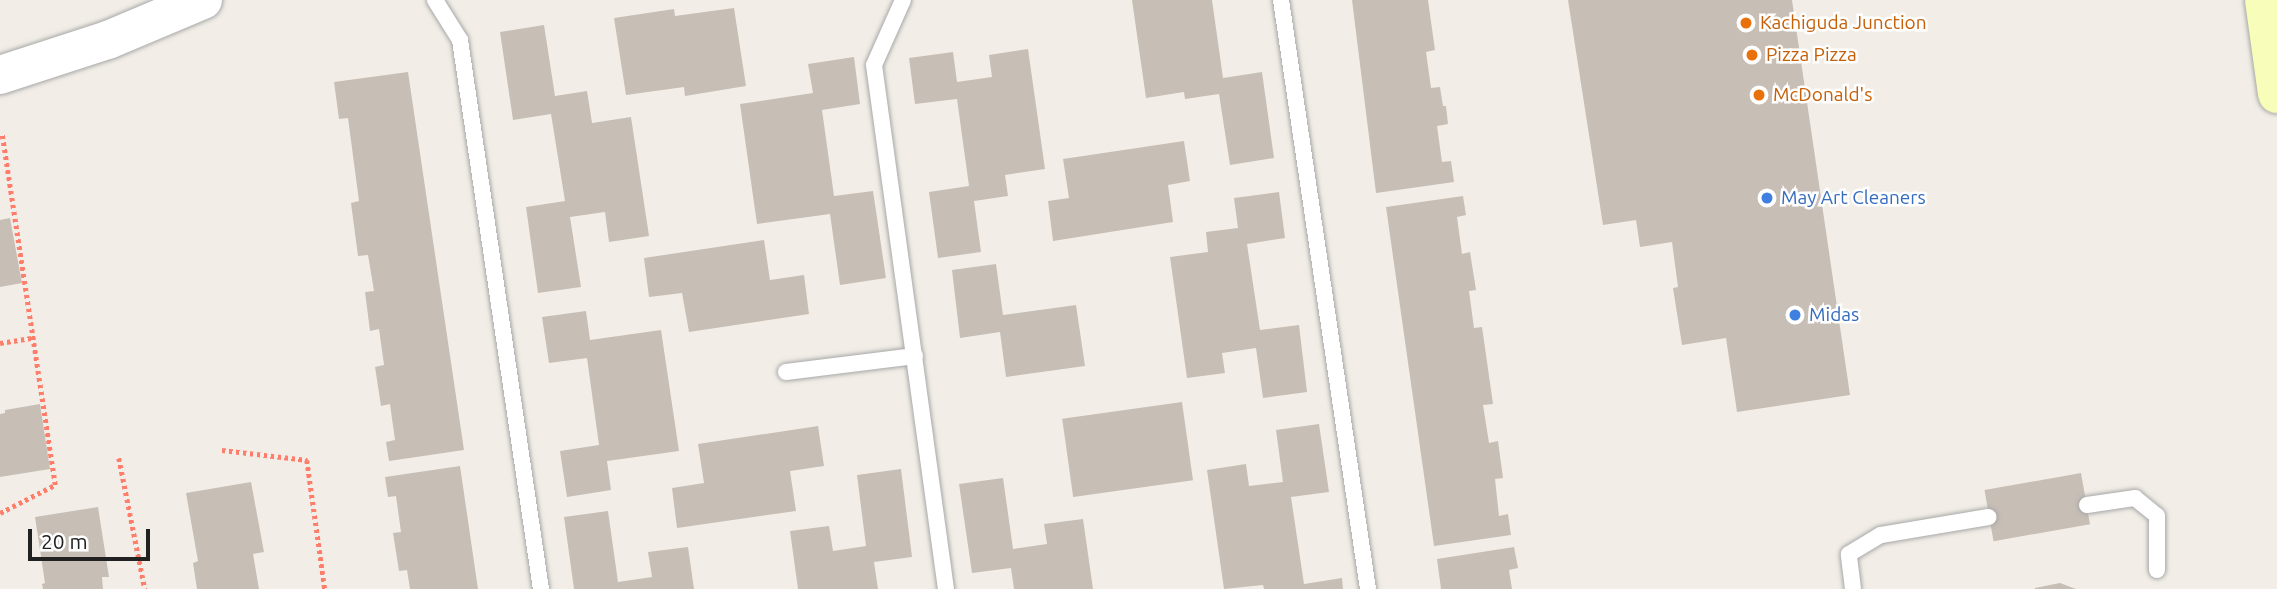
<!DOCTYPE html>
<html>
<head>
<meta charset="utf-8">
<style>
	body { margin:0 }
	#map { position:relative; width:2277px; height:589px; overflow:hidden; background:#f2eee7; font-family:Ubuntu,sans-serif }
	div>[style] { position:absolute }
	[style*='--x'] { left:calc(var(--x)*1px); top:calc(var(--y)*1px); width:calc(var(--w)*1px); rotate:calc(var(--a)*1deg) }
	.building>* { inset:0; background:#c7beb6; transform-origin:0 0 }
	.path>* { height:4.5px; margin-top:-2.25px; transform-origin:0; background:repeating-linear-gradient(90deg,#ff7e6b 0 3.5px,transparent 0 7px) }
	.roads { filter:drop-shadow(0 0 2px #a8a8a8) drop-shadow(0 0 2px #a8a8a8) }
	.service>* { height:16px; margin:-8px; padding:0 8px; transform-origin:8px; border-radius:8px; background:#fff }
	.tertiary>* { height:38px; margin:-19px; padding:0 19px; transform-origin:19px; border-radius:19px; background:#fff }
	.secondary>* { height:38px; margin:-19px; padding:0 19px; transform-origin:19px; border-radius:19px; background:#f8fdba }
	.dots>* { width:19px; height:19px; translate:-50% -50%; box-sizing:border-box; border:4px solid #fff; border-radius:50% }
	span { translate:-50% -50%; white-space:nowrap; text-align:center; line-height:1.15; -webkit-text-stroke:5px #fff; paint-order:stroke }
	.food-label { font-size:19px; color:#c56008 }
	.left { translate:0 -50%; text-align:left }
	.shop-label { font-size:19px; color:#366cbe }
	.scale { position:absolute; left:28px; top:529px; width:122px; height:32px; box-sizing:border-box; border:4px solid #212121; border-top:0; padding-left:9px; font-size:21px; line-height:24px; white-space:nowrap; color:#212121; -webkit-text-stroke:5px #fff; paint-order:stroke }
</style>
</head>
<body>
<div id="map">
	<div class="building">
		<i style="clip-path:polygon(1132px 0,1212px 0,1223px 78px,1262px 72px,1274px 158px,1230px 165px,1219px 94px,1185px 99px,1184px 92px,1146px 98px)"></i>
		<i style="clip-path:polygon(1352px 0,1428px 0,1435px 50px,1426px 52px,1431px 88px,1440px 87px,1443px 106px,1446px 106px,1448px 124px,1437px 126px,1442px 162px,1451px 161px,1454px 182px,1376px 193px)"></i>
		<i style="clip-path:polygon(1568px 0,1792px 0,1850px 395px,1737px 412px,1726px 338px,1682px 345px,1673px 288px,1678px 287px,1672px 242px,1640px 247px,1636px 220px,1603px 225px)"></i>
		<i style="clip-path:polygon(734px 8px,746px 86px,685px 96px,684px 87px,626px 95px,614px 18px,674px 9px,675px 16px)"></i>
		<i style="clip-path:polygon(544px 25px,555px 96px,587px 91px,592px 123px,631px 117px,649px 236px,609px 242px,605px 212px,570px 217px,581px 287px,538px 293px,526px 207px,565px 201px,551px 114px,513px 120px,500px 32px)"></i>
		<i style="clip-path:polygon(1028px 49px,1045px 169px,1005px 175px,1008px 196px,974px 201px,981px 252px,938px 258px,929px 192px,969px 186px,957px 99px,915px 104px,909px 58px,953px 52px,957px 82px,992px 77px,989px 55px)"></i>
		<i style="clip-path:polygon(854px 57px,860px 104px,822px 110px,834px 196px,873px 191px,886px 278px,840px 285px,830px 214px,757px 224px,740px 104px,813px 93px,808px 64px)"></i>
		<i style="clip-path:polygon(408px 72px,464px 450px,389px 461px,386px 442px,395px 440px,390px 404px,381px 406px,375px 367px,384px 365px,379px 329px,370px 331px,365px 292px,374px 291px,368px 255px,358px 256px,351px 203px,359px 201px,348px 118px,339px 119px,334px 82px)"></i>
		<i style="clip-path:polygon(1184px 141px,1190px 181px,1168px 185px,1173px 222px,1053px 241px,1048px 201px,1069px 198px,1063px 159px)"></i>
		<i style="clip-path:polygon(1279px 192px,1285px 238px,1247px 244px,1260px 330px,1299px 325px,1307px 392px,1263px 398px,1256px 348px,1222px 353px,1225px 373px,1187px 378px,1170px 257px,1208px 252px,1206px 232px,1238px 228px,1234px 198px)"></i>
		<i style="clip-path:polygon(1463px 196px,1466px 215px,1457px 217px,1462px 254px,1470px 252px,1476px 290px,1469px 291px,1474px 328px,1482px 327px,1493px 404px,1483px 405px,1489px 443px,1498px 441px,1503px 478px,1495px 479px,1499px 516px,1508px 514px,1511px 535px,1434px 546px,1386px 207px)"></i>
		<i style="clip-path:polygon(10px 218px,22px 283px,0 287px,0 220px)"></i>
		<i style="clip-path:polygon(764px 240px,770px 280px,804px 275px,809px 314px,689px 332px,682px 293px,649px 297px,644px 258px)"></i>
		<i style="clip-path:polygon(996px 264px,1003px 315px,1076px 305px,1085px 366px,1006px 377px,1000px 332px,960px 338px,952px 270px)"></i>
		<i style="clip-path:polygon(586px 311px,590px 340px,661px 330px,679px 451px,607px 461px,611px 490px,567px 497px,560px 451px,599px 445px,587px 358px,549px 363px,542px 317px)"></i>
		<i style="left:1182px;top:402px;width:79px;height:121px;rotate:82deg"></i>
		<i style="clip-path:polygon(40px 404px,50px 469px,0 477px,0 414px,5px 413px,5px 410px)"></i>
		<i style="clip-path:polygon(1319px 424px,1329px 492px,1291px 497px,1304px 584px,1342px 578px,1343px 589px,1264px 589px,1263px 585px,1224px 589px,1207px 470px,1246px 464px,1249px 486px,1283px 482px,1276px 430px)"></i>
		<i style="clip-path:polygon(818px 426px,824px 466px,790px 471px,796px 511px,677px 528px,672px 488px,704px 483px,698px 444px)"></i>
		<i style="clip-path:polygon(460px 466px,478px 589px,410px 589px,407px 570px,399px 571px,393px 533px,401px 532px,396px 496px,388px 497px,385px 477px)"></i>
		<i style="clip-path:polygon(901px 469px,912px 557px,874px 562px,878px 589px,798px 589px,790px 531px,829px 526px,833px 551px,866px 546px,857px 475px)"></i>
		<i style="left:2081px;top:473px;width:52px;height:98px;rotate:80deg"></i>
		<i style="clip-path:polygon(1003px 478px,1013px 549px,1047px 544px,1044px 524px,1083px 519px,1093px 589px,1014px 589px,1011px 568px,972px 573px,959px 484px)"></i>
		<i style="clip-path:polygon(251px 482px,264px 552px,253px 554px,259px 589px,197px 589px,193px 563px,198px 561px,186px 493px)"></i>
		<i style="clip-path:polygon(98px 507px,109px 577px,102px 577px,103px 589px,43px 589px,42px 584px,45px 583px,35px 517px)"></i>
		<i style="clip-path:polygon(608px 511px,618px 582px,652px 577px,648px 552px,688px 547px,694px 589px,574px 589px,564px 517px)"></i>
		<i style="clip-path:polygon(1514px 547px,1518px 568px,1509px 570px,1512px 589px,1441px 589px,1437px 559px)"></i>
		<i style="clip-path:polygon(2060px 583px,2076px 589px,2035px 589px,2035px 588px)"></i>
	</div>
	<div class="path">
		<i style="--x:0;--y:343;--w:33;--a:-9"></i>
		<i style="--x:222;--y:450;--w:86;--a:6.7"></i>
		<i style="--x:307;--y:460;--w:130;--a:82.1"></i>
		<i style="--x:119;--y:458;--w:134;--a:78.8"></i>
		<i style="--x:0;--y:513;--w:62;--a:-27"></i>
		<i style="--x:55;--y:485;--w:354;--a:-98.6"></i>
	</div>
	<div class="roads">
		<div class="service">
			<i style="--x:435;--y:0;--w:47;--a:58"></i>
			<i style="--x:460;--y:40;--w:555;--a:81.61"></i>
			<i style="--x:903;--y:0;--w:71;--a:114"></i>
			<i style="--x:874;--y:65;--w:529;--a:82.18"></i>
			<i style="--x:1281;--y:0;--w:595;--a:81.6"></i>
			<i style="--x:786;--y:372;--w:130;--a:-7.1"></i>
			<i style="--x:2087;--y:505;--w:49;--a:-8.3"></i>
			<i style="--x:2135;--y:498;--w:28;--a:39"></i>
			<i style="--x:2157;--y:516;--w:54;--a:90"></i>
			<i style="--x:1853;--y:589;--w:35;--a:-97"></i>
			<i style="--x:1849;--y:554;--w:37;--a:-31"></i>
			<i style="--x:1881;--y:535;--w:109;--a:-9.5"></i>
		</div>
		<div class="tertiary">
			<i style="--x:0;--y:75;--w:114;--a:-18"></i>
			<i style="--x:108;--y:40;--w:103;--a:-22.8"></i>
		</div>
		<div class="secondary">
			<i style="--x:2264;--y:0;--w:95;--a:82.1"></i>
		</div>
	</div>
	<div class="dots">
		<i style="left:1746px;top:23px;background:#e8710a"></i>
		<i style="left:1752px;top:55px;background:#e8710a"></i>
		<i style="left:1759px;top:95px;background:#e8710a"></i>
		<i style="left:1767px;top:198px;background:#3f7fe0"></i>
		<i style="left:1795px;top:315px;background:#3f7fe0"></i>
	</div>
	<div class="food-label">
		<span class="left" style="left:1760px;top:23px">Kachiguda Junction</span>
		<span class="left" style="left:1766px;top:55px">Pizza Pizza</span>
		<span class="left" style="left:1773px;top:95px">McDonald's</span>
	</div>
	<div class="shop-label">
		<span class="left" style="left:1781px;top:198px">May Art Cleaners</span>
		<span class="left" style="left:1809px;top:315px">Midas</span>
	</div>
	<div class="scale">20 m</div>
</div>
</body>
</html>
